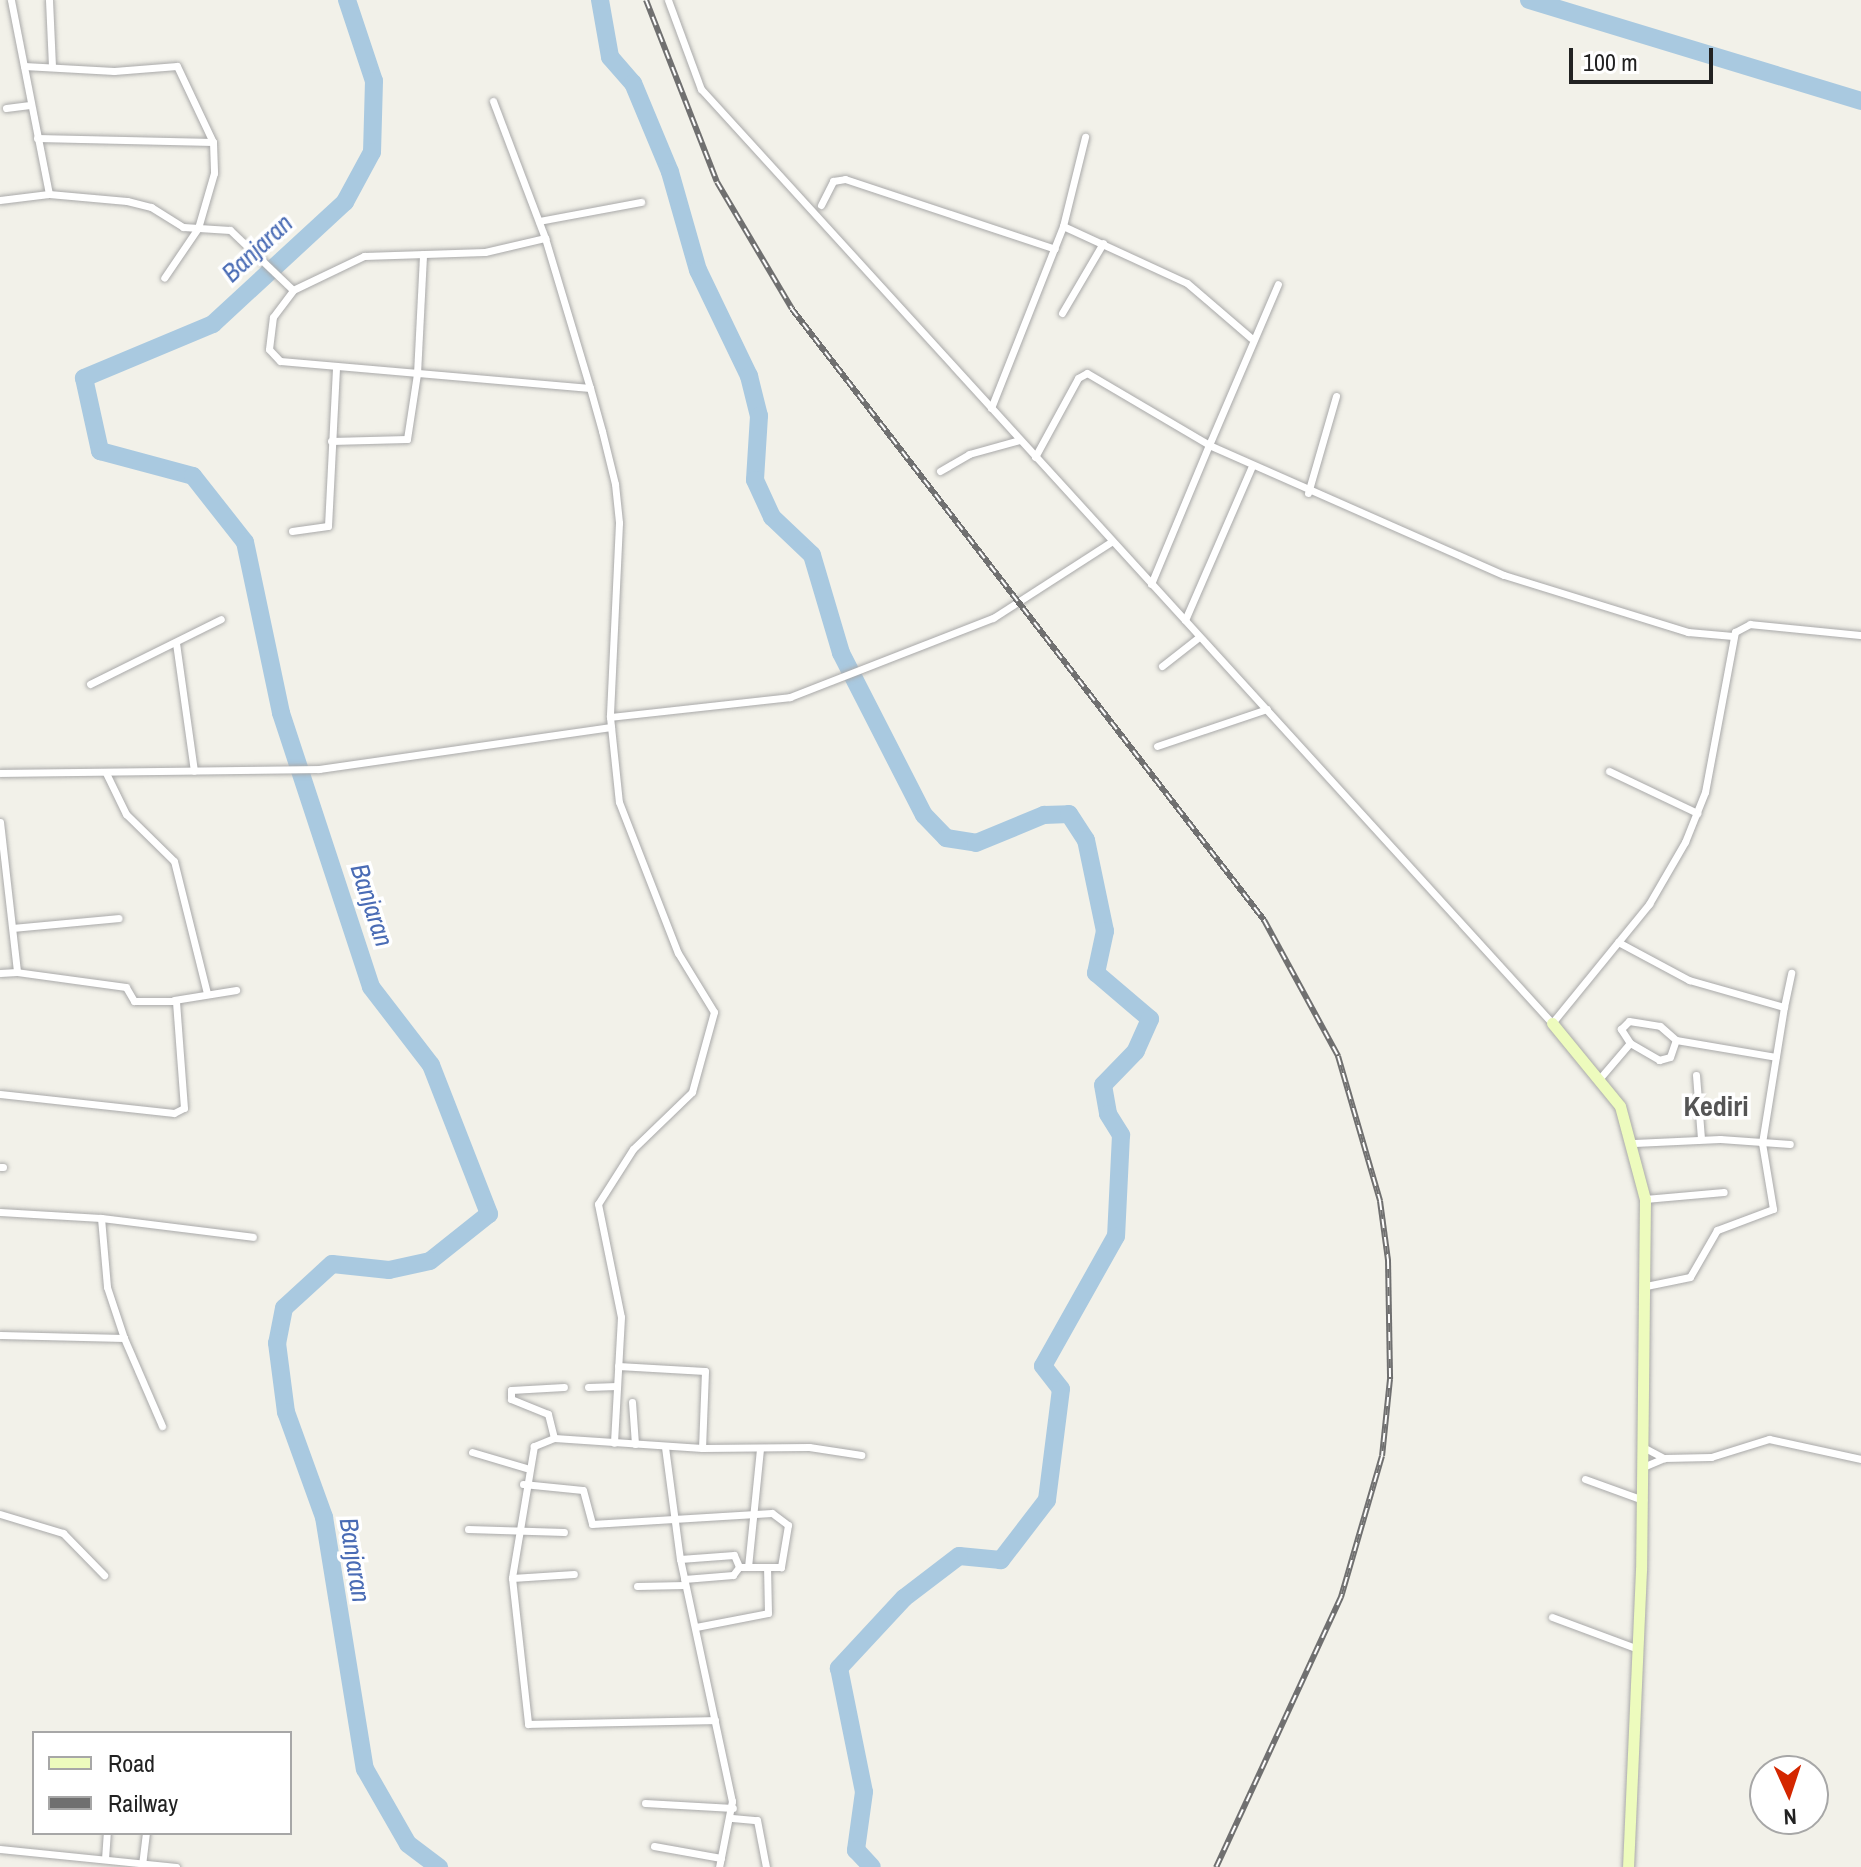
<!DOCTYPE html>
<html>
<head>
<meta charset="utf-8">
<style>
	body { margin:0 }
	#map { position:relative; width:1861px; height:1867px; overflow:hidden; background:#f2f1e9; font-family:"Archivo Narrow",sans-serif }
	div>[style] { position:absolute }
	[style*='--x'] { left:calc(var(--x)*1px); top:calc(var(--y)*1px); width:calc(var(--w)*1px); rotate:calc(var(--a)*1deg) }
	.river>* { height:18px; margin:-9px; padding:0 9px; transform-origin:9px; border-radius:9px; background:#a9c9e0 }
	.roads { filter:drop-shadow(0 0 2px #a9a9a9) drop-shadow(0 0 2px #a9a9a9) }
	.street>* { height:7px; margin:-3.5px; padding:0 3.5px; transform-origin:3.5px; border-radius:3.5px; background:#fff }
	.secondary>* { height:11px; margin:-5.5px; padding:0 5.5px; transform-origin:5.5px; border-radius:5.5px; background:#edfbbd }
	.rail>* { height:6px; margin-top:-3px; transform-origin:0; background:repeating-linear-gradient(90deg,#fff 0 9px,#707070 0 18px); box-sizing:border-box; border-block:2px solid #707070 }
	span { translate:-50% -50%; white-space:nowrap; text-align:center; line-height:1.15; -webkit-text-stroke:7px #fff; paint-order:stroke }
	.water-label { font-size:26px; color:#4a6cb5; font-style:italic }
	.quarter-label { font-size:28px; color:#555; font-weight:700 }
	.legend { position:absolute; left:32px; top:1731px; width:260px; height:104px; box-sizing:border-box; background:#fff; border:2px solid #a7a7a7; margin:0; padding:10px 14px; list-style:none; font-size:24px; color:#222 }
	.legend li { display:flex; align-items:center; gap:16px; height:40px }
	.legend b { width:40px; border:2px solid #a7a7a7 }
	.north { position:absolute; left:1749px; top:1755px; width:80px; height:80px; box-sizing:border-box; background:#fff; border:2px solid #a7a7a7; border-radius:50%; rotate:177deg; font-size:22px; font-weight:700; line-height:32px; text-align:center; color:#222 }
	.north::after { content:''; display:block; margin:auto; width:28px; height:36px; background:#d42700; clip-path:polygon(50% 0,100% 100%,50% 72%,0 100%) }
	.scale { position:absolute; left:1569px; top:48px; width:144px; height:36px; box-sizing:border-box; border:4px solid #222; border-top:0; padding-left:10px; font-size:24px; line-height:28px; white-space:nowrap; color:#222; -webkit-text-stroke:6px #fff; paint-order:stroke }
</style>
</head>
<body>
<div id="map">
	<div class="river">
		<i style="--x:347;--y:0;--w:85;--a:71.6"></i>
		<i style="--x:374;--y:81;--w:71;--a:91.6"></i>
		<i style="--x:372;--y:152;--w:57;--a:118.4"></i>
		<i style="--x:345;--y:202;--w:180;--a:137.3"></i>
		<i style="--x:213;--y:324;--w:140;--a:157.3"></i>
		<i style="--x:84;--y:378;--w:75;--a:77.6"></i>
		<i style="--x:100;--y:451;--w:96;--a:15"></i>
		<i style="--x:193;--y:476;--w:84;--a:51.8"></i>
		<i style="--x:245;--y:542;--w:175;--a:78.1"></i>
		<i style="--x:281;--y:713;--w:288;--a:71.8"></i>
		<i style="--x:371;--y:987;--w:98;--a:52.4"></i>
		<i style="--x:431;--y:1065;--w:160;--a:68.7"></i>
		<i style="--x:489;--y:1214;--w:75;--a:141.5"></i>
		<i style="--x:430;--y:1261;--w:42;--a:167.6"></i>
		<i style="--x:389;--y:1270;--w:57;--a:-174"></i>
		<i style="--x:332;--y:1264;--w:65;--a:137.5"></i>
		<i style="--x:284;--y:1308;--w:36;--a:101"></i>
		<i style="--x:277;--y:1343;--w:70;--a:82.6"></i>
		<i style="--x:286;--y:1412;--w:112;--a:70.1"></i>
		<i style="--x:324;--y:1517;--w:255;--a:80.8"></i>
		<i style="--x:365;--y:1769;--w:86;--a:60.2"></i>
		<i style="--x:408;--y:1844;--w:39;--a:37"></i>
		<i style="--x:600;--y:0;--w:58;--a:80"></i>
		<i style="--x:610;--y:57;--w:35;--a:49"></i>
		<i style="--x:633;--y:83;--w:96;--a:67.4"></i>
		<i style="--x:670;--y:172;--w:102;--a:74.1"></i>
		<i style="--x:698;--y:270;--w:118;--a:64.3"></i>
		<i style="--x:749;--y:376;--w:41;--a:76"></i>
		<i style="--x:759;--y:416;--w:64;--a:93.6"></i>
		<i style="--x:755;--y:480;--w:41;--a:65.3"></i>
		<i style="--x:772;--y:517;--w:55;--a:43.5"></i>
		<i style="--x:812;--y:555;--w:102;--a:73.5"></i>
		<i style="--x:841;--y:653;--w:182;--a:62.9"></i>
		<i style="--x:924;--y:815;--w:32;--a:46"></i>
		<i style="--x:946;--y:838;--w:30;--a:9"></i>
		<i style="--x:976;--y:843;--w:74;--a:-22.4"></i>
		<i style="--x:1044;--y:815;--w:25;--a:-2"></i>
		<i style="--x:1069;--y:814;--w:31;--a:57"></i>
		<i style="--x:1086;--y:840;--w:93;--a:78.2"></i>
		<i style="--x:1105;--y:931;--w:43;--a:102.1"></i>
		<i style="--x:1096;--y:973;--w:71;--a:40.4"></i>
		<i style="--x:1150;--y:1019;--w:35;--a:114"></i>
		<i style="--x:1136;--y:1051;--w:47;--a:134.1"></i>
		<i style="--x:1103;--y:1085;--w:29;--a:80"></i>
		<i style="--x:1108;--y:1114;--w:25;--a:58"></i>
		<i style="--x:1121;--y:1135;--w:101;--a:92.8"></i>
		<i style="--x:1116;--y:1236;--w:149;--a:119.3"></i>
		<i style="--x:1043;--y:1366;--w:29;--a:52"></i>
		<i style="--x:1061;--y:1389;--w:112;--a:97.2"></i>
		<i style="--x:1047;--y:1500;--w:76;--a:127.5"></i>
		<i style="--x:1001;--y:1560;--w:42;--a:-174.6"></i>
		<i style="--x:959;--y:1556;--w:69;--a:142.6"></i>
		<i style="--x:904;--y:1598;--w:96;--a:132.9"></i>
		<i style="--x:839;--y:1668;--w:126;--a:78.6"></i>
		<i style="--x:864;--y:1792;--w:59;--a:97.9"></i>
		<i style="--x:856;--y:1850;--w:23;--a:47"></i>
		<i style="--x:1529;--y:0;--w:347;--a:16.9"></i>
	</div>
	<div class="roads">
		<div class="street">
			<i style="--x:49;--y:0;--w:66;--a:87.4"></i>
			<i style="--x:668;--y:0;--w:95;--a:69.7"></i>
			<i style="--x:701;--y:89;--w:1264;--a:47.66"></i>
			<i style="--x:1552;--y:1023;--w:154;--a:-50.8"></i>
			<i style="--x:1649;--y:904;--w:72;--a:-59.9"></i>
			<i style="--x:1685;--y:842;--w:54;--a:-68.2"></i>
			<i style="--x:1705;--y:792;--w:163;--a:-79.4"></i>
			<i style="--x:1735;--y:632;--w:17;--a:-28"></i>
			<i style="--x:1750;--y:624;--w:112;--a:5.7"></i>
			<i style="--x:24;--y:66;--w:90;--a:3.2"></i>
			<i style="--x:114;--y:71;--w:63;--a:-4.5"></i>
			<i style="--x:177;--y:66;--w:84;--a:64.7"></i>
			<i style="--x:213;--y:142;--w:31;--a:88"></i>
			<i style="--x:214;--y:173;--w:57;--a:106.2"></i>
			<i style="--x:198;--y:228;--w:60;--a:124.2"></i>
			<i style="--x:493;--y:101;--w:147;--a:69.2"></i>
			<i style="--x:6;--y:108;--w:24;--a:-7"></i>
			<i style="--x:37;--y:138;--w:176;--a:1.3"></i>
			<i style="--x:49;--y:194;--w:78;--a:5.1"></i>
			<i style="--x:127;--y:201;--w:25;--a:14"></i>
			<i style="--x:151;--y:207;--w:38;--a:32"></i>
			<i style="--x:183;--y:227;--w:47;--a:3.7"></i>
			<i style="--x:230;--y:230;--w:87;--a:43.6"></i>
			<i style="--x:0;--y:200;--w:49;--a:-7"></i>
			<i style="--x:49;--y:194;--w:198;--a:-101.1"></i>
			<i style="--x:821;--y:205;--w:27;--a:-63"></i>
			<i style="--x:833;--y:181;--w:12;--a:-9"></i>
			<i style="--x:845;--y:179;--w:221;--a:18.4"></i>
			<i style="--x:539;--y:221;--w:104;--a:-10.6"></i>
			<i style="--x:1063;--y:226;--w:136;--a:24.7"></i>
			<i style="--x:1187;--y:283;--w:84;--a:40.7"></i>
			<i style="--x:1062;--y:313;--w:81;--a:-59.6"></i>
			<i style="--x:590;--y:388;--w:311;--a:-175"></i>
			<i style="--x:280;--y:361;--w:16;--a:-133"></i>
			<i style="--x:269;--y:349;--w:32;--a:-83"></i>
			<i style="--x:273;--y:317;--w:34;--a:-53"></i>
			<i style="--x:293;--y:290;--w:79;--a:-25.6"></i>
			<i style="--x:364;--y:256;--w:121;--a:-1.9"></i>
			<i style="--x:485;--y:252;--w:62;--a:-13.1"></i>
			<i style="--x:545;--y:238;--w:157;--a:73.3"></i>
			<i style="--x:590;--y:388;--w:45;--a:74.4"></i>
			<i style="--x:602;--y:431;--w:55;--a:76.2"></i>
			<i style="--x:615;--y:484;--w:39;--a:84"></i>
			<i style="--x:619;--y:523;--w:194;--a:92.7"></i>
			<i style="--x:610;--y:717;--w:85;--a:84"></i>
			<i style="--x:619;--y:802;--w:162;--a:68.7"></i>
			<i style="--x:678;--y:953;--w:69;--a:58.6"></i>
			<i style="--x:714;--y:1012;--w:83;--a:105.4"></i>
			<i style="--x:692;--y:1092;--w:82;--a:136"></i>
			<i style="--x:633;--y:1149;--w:65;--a:122.5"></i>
			<i style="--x:598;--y:1204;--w:115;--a:78.5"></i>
			<i style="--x:621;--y:1317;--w:126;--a:93.2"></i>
			<i style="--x:991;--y:408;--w:196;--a:-68.4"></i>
			<i style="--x:1063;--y:226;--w:92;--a:-76.1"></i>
			<i style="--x:331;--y:441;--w:76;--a:-1.5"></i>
			<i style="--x:407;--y:439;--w:66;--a:-81.3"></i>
			<i style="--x:417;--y:374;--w:120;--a:-87.1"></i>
			<i style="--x:1035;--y:457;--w:90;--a:-61.4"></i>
			<i style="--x:1078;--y:378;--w:10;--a:-29"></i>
			<i style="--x:1087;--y:373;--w:142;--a:30.5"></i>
			<i style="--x:1209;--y:445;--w:175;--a:-66.8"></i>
			<i style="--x:940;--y:471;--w:34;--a:-30"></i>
			<i style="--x:969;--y:454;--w:52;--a:-15.6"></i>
			<i style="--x:1308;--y:493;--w:101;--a:-73.9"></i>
			<i style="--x:292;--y:531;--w:36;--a:-8"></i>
			<i style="--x:328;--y:526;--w:159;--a:-87.1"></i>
			<i style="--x:1151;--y:584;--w:151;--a:-67.4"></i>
			<i style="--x:1209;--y:445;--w:322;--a:23.8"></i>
			<i style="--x:1504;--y:575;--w:193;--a:17.2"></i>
			<i style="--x:1688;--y:632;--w:45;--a:5.1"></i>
			<i style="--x:1185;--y:620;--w:166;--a:-66.5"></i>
			<i style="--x:176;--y:643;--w:129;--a:82"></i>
			<i style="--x:1162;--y:666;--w:47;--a:-38.1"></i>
			<i style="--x:90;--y:684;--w:146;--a:-26.4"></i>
			<i style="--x:610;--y:717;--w:181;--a:-6.3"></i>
			<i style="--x:790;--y:697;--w:218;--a:-21.3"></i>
			<i style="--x:993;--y:618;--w:140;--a:-32.8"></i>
			<i style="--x:1157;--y:746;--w:116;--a:-18.6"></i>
			<i style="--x:1609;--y:771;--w:98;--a:25.5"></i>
			<i style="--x:0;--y:773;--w:319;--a:-0.7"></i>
			<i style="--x:319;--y:769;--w:295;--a:-8.2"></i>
			<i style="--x:106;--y:773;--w:46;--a:64"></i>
			<i style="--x:126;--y:814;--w:67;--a:44.4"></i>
			<i style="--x:174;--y:861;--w:136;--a:76"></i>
			<i style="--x:0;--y:822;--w:151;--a:83.5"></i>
			<i style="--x:17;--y:972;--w:17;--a:177"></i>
			<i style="--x:13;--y:928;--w:106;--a:-5.4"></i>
			<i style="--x:1618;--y:942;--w:81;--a:28.2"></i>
			<i style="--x:1689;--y:980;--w:99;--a:15.9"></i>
			<i style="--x:1784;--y:1007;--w:138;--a:99.2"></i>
			<i style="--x:1762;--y:1143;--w:67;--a:80.5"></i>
			<i style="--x:1773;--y:1209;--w:60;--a:159.4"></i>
			<i style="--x:1717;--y:1230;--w:54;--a:119.9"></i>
			<i style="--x:1690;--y:1277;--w:45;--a:168.4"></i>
			<i style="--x:174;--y:1000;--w:63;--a:-9.2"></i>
			<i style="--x:1784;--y:1007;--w:35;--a:-78"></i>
			<i style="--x:1630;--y:1043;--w:17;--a:-123"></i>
			<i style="--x:1621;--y:1029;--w:11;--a:-45"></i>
			<i style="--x:1629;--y:1021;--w:31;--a:9"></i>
			<i style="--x:1660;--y:1026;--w:21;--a:41"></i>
			<i style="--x:1696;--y:1075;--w:64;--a:85.5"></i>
			<i style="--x:1600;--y:1078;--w:46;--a:-49.4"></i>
			<i style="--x:1630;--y:1043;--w:34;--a:30"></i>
			<i style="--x:1659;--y:1060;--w:11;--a:-15"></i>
			<i style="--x:1670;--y:1057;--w:18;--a:-71"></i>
			<i style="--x:1676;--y:1040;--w:101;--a:9.6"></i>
			<i style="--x:0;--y:1094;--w:175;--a:6.2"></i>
			<i style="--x:174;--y:1113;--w:11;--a:-27"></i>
			<i style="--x:184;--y:1108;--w:107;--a:-94.3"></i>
			<i style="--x:176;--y:1001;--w:42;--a:180"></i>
			<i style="--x:134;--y:1001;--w:16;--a:-120"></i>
			<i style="--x:126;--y:987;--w:110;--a:-172.2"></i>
			<i style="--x:1634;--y:1143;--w:86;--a:-2.7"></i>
			<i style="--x:1720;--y:1139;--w:70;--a:4.1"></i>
			<i style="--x:0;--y:1167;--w:3;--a:0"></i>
			<i style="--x:1645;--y:1199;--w:79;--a:-5.1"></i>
			<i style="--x:0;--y:1212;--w:101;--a:3.4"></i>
			<i style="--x:101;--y:1218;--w:69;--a:85"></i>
			<i style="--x:107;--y:1287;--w:54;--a:71.6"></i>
			<i style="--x:101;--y:1218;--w:153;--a:7.1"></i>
			<i style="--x:0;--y:1335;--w:124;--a:1.4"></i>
			<i style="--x:124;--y:1338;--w:96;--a:66.6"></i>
			<i style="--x:618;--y:1366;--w:87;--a:3.3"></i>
			<i style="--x:705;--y:1371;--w:77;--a:92.2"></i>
			<i style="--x:702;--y:1448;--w:148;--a:-176.1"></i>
			<i style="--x:554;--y:1438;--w:22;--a:158"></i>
			<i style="--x:534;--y:1446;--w:134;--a:99.5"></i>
			<i style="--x:512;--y:1578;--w:147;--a:83.7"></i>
			<i style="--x:528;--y:1724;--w:187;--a:-1.2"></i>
			<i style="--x:588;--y:1387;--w:29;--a:-2"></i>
			<i style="--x:632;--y:1402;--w:42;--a:85.9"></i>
			<i style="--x:554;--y:1438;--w:25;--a:-104"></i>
			<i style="--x:548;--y:1414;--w:40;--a:-158"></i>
			<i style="--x:511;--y:1399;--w:9;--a:-90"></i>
			<i style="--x:511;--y:1390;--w:53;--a:-3.2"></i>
			<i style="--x:665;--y:1447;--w:113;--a:82.4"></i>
			<i style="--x:680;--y:1559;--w:248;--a:77.9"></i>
			<i style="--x:732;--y:1801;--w:67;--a:101.1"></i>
			<i style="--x:1643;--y:1447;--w:24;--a:28"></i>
			<i style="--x:702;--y:1448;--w:107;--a:-0.5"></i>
			<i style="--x:809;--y:1447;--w:53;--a:8.7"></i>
			<i style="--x:472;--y:1452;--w:56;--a:16.5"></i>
			<i style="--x:1643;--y:1467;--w:23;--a:-23"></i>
			<i style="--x:1664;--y:1458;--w:47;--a:-1.2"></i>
			<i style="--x:1711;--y:1457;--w:61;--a:-17.2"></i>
			<i style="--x:1769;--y:1439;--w:94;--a:12.3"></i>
			<i style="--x:1585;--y:1479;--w:62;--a:19.9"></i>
			<i style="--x:523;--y:1484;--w:60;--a:5.7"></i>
			<i style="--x:583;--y:1490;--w:35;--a:75"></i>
			<i style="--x:592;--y:1524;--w:180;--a:-3.5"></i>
			<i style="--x:772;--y:1513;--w:20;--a:37"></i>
			<i style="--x:788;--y:1525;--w:43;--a:99.5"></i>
			<i style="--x:781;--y:1567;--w:42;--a:180"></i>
			<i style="--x:739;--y:1567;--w:10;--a:127"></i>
			<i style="--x:733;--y:1575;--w:49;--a:175.3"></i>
			<i style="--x:0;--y:1514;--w:66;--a:16.8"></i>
			<i style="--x:63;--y:1533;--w:59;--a:45.7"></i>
			<i style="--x:468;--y:1529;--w:96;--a:1.8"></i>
			<i style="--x:680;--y:1559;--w:54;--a:-4.2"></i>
			<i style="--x:734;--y:1555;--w:13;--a:67"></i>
			<i style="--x:748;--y:1567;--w:119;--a:-84.2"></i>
			<i style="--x:512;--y:1578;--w:62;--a:-3.7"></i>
			<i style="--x:637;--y:1586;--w:48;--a:-1.2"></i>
			<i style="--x:1552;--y:1617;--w:92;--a:20.4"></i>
			<i style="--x:696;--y:1627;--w:73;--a:-11"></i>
			<i style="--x:768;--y:1613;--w:46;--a:-91.2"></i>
			<i style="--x:645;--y:1803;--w:88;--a:3.3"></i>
			<i style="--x:732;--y:1818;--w:25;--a:5"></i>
			<i style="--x:757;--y:1820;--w:48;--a:79.2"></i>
			<i style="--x:654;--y:1846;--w:68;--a:10.2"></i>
			<i style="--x:0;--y:1849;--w:177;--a:5.8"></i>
			<i style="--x:105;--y:1859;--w:26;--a:-86"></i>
			<i style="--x:142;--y:1865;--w:32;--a:-83"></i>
		</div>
		<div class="secondary">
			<i style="--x:1552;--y:1023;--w:107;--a:50.7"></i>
			<i style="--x:1620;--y:1106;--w:96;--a:75"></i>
			<i style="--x:1645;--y:1199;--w:371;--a:90.6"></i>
			<i style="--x:1641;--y:1570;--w:297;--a:92.5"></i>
		</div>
	</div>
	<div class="rail">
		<i style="--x:646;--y:0;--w:195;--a:68.7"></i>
		<i style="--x:717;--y:182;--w:147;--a:59.4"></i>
		<i style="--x:792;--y:309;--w:772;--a:52.31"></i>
		<i style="--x:1264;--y:920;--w:155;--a:61.4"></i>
		<i style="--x:1338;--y:1056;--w:151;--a:73.8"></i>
		<i style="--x:1380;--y:1201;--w:60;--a:82.3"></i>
		<i style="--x:1388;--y:1260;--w:119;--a:89"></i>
		<i style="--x:1390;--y:1379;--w:77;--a:95.9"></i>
		<i style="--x:1382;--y:1456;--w:147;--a:106.2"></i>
		<i style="--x:1341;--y:1597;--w:298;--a:114.8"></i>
	</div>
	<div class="water-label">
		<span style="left:257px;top:248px;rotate:-43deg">Banjaran</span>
		<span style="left:372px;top:905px;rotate:72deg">Banjaran</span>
		<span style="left:355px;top:1560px;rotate:81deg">Banjaran</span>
	</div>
	<div class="quarter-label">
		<span style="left:1716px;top:1106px">Kediri</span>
	</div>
	<ul class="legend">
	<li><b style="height:10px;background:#edfbbd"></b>Road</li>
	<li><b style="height:10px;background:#707070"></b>Railway</li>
	</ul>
	<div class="north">N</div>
	<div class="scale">100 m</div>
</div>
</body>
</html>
